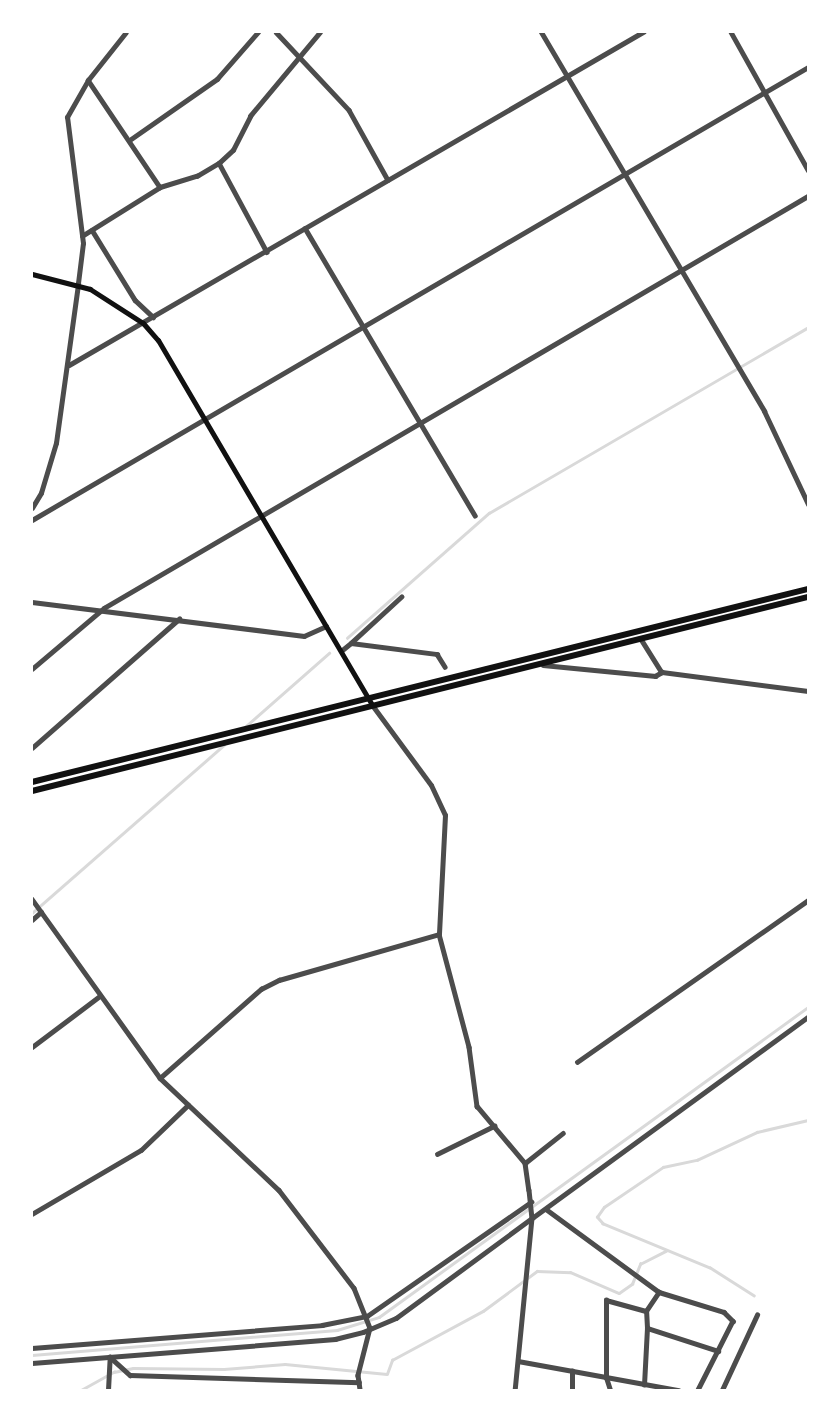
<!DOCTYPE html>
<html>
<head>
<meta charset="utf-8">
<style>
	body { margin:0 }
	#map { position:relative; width:840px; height:1422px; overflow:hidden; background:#fff; font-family:Poppins,sans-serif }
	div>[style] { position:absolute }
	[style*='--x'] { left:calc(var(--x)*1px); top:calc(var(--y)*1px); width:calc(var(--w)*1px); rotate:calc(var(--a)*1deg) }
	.stream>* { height:2.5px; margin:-1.25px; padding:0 1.25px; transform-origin:1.25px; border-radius:1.25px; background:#d9d9d9 }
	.minor>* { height:4.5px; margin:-2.25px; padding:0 2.25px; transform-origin:2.25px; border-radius:2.25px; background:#4c4c4c }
	.tertiary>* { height:5px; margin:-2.5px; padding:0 2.5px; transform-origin:2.5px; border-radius:2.5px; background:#4c4c4c }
	.secondary>* { height:5px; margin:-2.5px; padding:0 2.5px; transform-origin:2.5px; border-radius:2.5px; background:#111 }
	.primary>* { height:6px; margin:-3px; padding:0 3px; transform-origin:3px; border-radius:3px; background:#111 }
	span { translate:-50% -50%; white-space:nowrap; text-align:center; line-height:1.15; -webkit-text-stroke:5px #fff; paint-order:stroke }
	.frame { position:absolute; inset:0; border:33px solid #fff; pointer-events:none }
</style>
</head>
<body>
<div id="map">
	<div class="stream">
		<i style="--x:347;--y:638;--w:189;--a:-41.4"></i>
		<i style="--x:489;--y:513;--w:369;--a:-30.2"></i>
		<i style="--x:245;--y:727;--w:112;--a:-41.4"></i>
		<i style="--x:32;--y:913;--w:255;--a:-41.2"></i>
		<i style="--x:754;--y:1296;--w:52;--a:-147.5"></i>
		<i style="--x:710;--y:1268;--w:116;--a:-157.6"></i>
		<i style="--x:603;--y:1224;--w:9;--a:-131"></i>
		<i style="--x:597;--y:1217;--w:12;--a:-55"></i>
		<i style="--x:604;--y:1207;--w:71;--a:-34.1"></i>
		<i style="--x:663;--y:1167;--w:35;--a:-12"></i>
		<i style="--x:697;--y:1160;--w:66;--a:-25"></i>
		<i style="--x:757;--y:1132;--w:52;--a:-13.2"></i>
		<i style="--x:32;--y:1355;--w:306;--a:-4.7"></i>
		<i style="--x:337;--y:1330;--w:44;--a:-17.2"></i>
		<i style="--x:379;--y:1317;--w:529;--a:-35.85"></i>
		<i style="--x:81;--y:1390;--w:38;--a:-29"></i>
		<i style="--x:114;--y:1372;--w:19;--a:-12"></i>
		<i style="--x:133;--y:1368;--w:91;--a:0.6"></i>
		<i style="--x:224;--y:1369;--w:61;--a:-4.7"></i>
		<i style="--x:285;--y:1364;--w:102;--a:5.6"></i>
		<i style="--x:387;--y:1374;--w:15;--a:-70"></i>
		<i style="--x:392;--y:1360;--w:103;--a:-28.3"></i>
		<i style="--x:483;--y:1311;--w:67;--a:-36.5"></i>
		<i style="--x:537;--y:1271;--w:33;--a:2"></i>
		<i style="--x:570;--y:1272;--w:53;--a:23.2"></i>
		<i style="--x:619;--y:1293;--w:16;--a:-35"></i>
		<i style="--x:632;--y:1284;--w:22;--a:-68"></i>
		<i style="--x:640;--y:1264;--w:29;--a:-27"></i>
	</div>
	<div class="minor">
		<i style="--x:276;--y:32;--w:107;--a:46.9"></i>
		<i style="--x:349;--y:110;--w:80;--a:60.9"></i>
		<i style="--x:731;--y:32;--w:158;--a:60.8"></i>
		<i style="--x:88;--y:80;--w:129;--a:56.1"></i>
		<i style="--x:131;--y:139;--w:105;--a:-34.9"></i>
		<i style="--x:217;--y:79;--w:62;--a:-48.9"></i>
		<i style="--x:219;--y:163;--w:101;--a:61.7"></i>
		<i style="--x:305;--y:228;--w:334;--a:59.4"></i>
		<i style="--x:92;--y:230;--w:82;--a:58.4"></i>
		<i style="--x:135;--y:300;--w:25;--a:43"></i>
		<i style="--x:82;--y:236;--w:92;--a:-32.1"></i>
		<i style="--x:160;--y:187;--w:39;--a:-17"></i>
		<i style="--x:197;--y:176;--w:26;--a:-31"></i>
		<i style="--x:219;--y:163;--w:19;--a:-43"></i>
		<i style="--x:233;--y:150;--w:38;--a:-63"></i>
		<i style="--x:250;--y:116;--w:109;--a:-50.2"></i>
		<i style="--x:69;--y:365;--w:664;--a:-30.12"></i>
		<i style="--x:32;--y:508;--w:17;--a:-59"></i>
		<i style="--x:41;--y:493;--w:52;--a:-73.3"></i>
		<i style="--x:56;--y:443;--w:161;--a:-82.1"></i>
		<i style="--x:32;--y:520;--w:899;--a:-30.27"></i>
		<i style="--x:32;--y:602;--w:274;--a:7.1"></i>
		<i style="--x:304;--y:636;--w:24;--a:-24"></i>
		<i style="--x:641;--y:639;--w:39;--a:58"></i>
		<i style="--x:352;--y:642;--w:67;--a:-42.6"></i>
		<i style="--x:341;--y:651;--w:13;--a:-39"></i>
		<i style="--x:351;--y:643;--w:87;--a:7.3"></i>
		<i style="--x:437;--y:654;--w:15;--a:58"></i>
		<i style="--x:543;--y:665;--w:113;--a:5.6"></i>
		<i style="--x:655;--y:676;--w:8;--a:-30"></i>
		<i style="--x:662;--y:672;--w:147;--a:7.4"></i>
		<i style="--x:32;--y:669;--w:94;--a:-40.3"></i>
		<i style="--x:104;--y:608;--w:816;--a:-30.34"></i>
		<i style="--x:32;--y:748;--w:196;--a:-41.3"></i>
		<i style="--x:32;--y:899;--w:220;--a:54.4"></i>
		<i style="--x:160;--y:1078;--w:163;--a:43.3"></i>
		<i style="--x:279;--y:1190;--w:123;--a:52.6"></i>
		<i style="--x:354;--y:1288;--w:43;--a:68.2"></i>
		<i style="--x:370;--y:1328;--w:49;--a:104.3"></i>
		<i style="--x:358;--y:1375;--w:15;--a:82"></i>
		<i style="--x:32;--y:920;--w:12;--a:-42"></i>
		<i style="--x:32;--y:1047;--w:85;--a:-36.9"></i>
		<i style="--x:577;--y:1062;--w:282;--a:-35"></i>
		<i style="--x:160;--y:1078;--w:135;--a:-41.4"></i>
		<i style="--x:261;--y:989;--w:20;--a:-27"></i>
		<i style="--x:279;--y:980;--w:166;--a:-16"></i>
		<i style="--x:439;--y:934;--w:117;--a:75.1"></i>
		<i style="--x:469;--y:1047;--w:60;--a:82.3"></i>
		<i style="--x:477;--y:1106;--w:75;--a:49.9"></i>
		<i style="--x:525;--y:1163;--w:27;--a:82"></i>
		<i style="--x:529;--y:1190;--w:28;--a:84"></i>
		<i style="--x:532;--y:1218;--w:173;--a:95.6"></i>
		<i style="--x:437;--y:1154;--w:64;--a:-26.2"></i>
		<i style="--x:525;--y:1163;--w:48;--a:-38.3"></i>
		<i style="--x:546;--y:1209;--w:140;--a:36.3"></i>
		<i style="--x:659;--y:1292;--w:68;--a:17.1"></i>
		<i style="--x:724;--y:1312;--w:13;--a:45"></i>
		<i style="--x:733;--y:1321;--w:77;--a:116.9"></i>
		<i style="--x:32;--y:1214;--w:126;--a:-30.4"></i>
		<i style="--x:141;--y:1150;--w:65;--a:-43.8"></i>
		<i style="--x:647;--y:1328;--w:17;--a:-93"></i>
		<i style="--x:646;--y:1311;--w:23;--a:-56"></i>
		<i style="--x:32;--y:1348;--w:291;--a:-4.5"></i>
		<i style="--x:322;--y:1325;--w:46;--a:-11.3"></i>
		<i style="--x:367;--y:1316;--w:200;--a:-34.8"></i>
		<i style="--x:518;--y:1361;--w:163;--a:10.3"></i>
		<i style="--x:32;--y:1363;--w:304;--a:-4.5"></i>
		<i style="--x:335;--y:1339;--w:29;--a:-14"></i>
		<i style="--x:363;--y:1332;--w:36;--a:-23"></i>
		<i style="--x:396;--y:1318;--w:169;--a:-36.3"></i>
		<i style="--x:644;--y:1385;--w:57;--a:-87"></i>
		<i style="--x:647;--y:1328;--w:75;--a:17.9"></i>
		<i style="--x:108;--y:1390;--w:33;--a:-87"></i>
		<i style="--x:110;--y:1357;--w:27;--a:42"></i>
		<i style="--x:130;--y:1375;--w:229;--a:1.8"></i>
		<i style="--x:572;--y:1390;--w:19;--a:-90"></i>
		<i style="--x:610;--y:1390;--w:13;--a:-108"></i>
		<i style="--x:606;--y:1378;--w:78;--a:-90"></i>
		<i style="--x:606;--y:1300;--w:41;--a:15.4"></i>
		<i style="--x:722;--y:1390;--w:83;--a:-65"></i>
	</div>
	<div class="tertiary">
		<i style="--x:541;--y:32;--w:440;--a:59.5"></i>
		<i style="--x:764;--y:411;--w:103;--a:64.7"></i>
		<i style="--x:78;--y:283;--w:40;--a:-82.9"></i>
		<i style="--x:83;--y:243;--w:127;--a:-97.2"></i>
		<i style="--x:67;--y:117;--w:43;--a:-60.4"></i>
		<i style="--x:88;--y:80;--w:61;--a:-51.6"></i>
		<i style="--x:372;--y:705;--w:99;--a:53.6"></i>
		<i style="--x:431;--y:785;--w:33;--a:65"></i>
		<i style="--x:445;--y:815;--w:119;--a:92.9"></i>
		<i style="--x:532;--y:1218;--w:341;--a:-36.1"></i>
	</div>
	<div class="secondary">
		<i style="--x:32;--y:274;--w:60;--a:14.5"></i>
		<i style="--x:90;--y:289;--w:63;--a:32.7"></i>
		<i style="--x:143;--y:323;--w:23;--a:49"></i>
		<i style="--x:158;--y:340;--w:423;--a:59.6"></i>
	</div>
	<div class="primary">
		<i style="--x:32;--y:782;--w:800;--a:-13.97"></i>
		<i style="--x:32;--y:791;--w:800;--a:-14.04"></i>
	</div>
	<div class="frame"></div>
</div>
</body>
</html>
